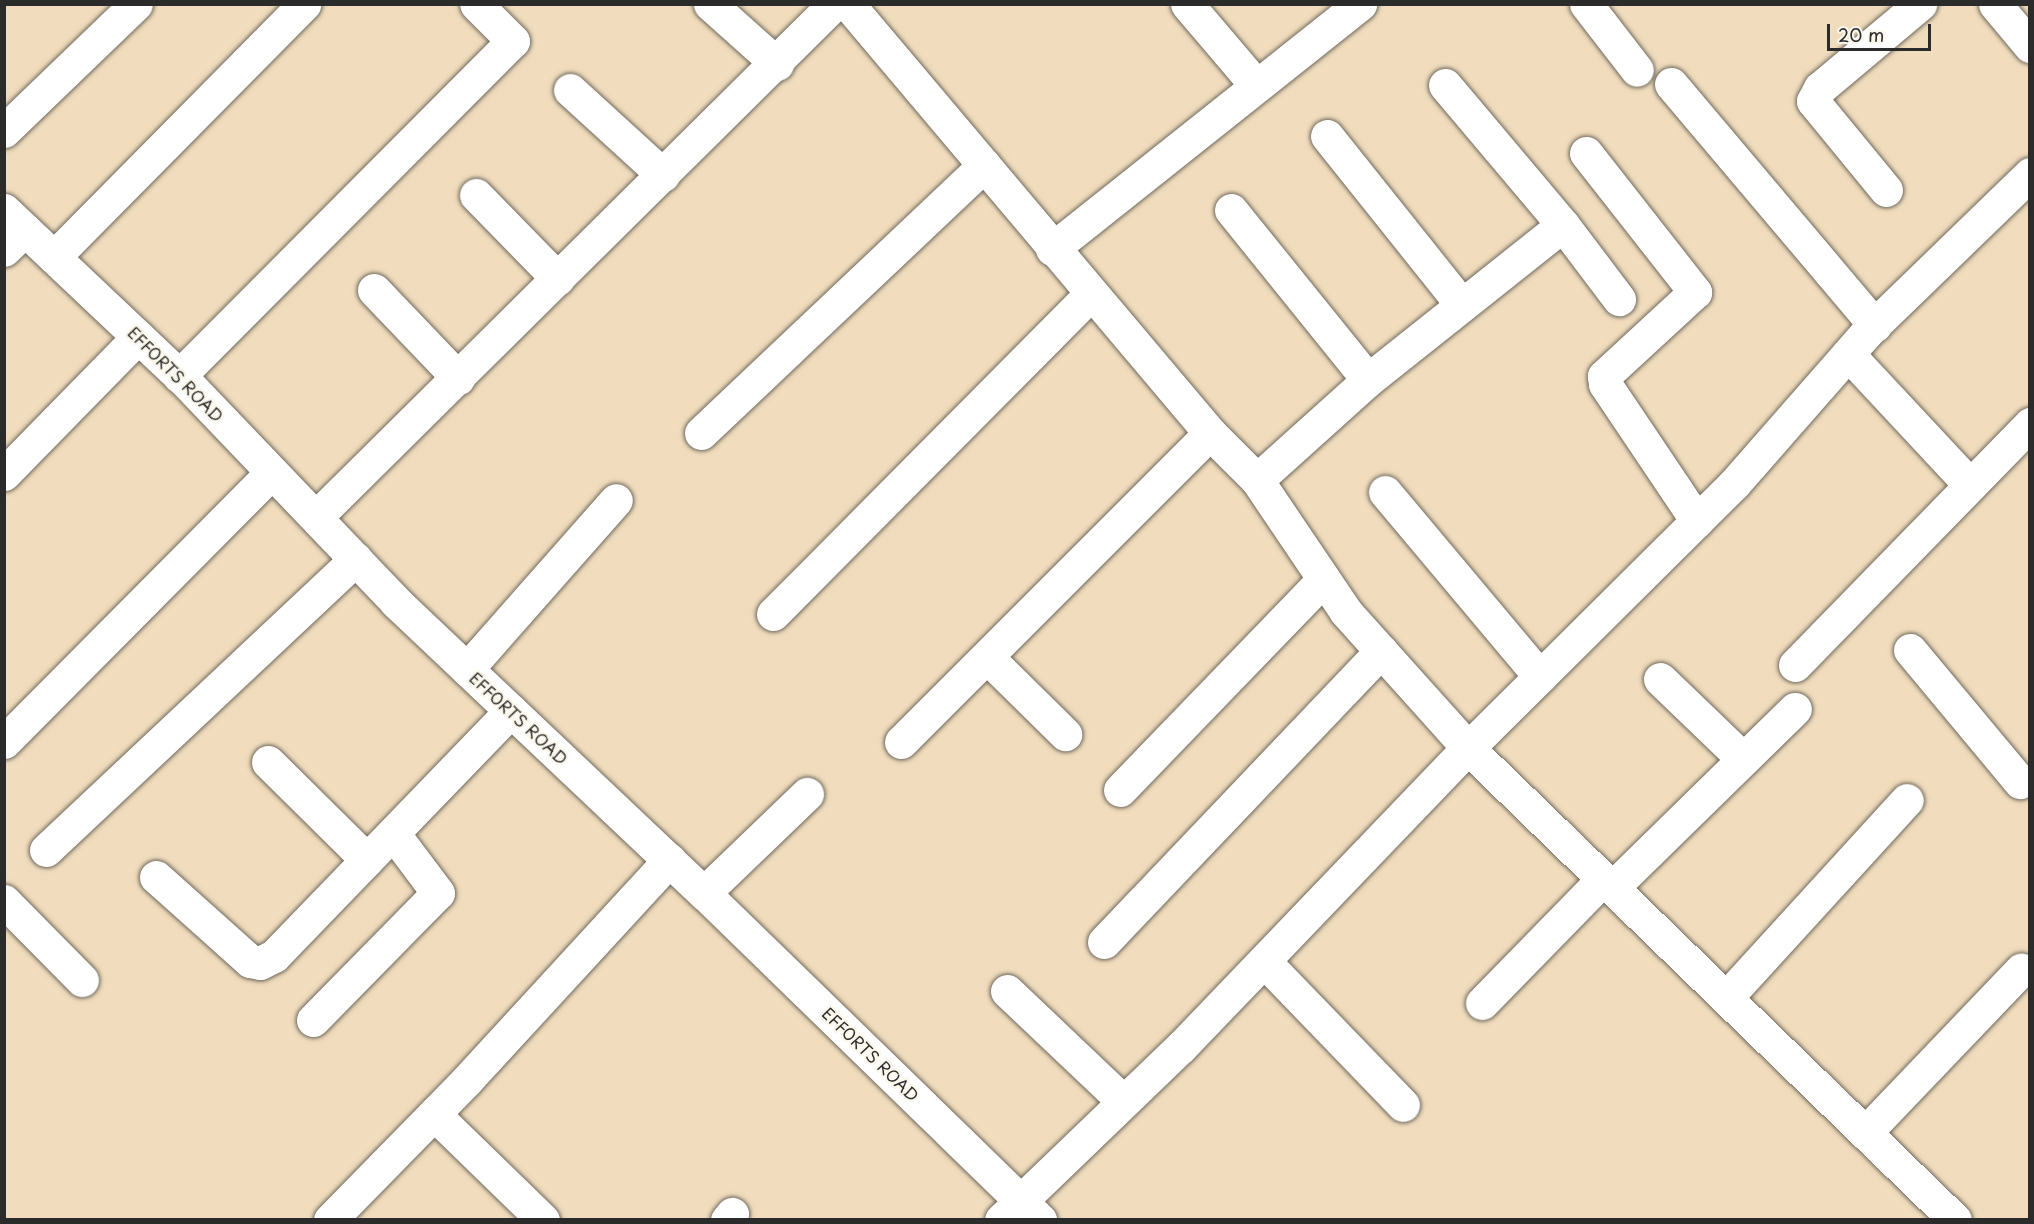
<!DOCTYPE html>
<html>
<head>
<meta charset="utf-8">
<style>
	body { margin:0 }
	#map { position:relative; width:2034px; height:1224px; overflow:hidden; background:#f1ddbd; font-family:"Playpen Sans",sans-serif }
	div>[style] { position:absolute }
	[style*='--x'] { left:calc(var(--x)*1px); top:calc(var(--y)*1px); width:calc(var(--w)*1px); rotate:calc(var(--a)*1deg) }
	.roads { filter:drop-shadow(0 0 2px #70695e) drop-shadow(0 0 2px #70695e) }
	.minor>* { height:33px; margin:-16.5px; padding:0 16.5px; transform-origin:16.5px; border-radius:16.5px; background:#fff }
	span { translate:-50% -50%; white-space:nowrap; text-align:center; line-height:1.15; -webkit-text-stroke:5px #fbf7ec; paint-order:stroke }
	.street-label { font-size:16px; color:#2b2b2b }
	.frame { position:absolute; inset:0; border:6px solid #2b2b2b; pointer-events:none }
	.scale { position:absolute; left:1827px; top:24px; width:104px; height:27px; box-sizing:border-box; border:3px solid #2b2b2b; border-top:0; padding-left:8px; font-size:18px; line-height:21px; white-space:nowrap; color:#2b2b2b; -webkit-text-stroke:4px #fbf7ec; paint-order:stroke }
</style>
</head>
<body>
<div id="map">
	<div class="roads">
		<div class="minor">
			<i style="--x:710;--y:4;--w:90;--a:41.8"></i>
			<i style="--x:848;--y:4;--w:561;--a:49.84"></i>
			<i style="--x:1210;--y:433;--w:66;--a:45"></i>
			<i style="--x:1257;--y:480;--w:159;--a:56"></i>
			<i style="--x:1346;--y:612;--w:183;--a:48.1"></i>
			<i style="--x:1468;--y:748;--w:678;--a:44.1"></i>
			<i style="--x:1187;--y:4;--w:105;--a:49.6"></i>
			<i style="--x:1586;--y:4;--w:83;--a:52.3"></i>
			<i style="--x:1995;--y:4;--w:55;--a:50.2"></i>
			<i style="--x:1671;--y:84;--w:316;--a:49.8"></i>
			<i style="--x:1445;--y:85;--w:183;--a:49.9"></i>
			<i style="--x:1563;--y:225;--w:93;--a:52.9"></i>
			<i style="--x:570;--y:90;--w:126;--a:42.4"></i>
			<i style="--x:4;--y:131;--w:183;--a:-43.9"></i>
			<i style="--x:1327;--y:136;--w:216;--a:51.4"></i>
			<i style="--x:1586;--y:153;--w:177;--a:51.9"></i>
			<i style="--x:1695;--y:292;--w:124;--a:137.3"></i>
			<i style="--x:1604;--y:376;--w:8;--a:83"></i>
			<i style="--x:1605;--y:384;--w:165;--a:56.1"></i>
			<i style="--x:1886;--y:190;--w:115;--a:-129.4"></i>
			<i style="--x:1813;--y:101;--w:15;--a:-62"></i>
			<i style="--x:1820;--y:88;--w:131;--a:-40"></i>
			<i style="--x:476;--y:195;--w:117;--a:45.7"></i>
			<i style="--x:4;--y:210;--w:249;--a:43.4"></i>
			<i style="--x:185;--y:381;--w:306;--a:46.3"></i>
			<i style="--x:396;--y:602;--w:424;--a:43.4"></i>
			<i style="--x:704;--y:893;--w:469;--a:44.2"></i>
			<i style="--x:1231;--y:210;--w:218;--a:51.1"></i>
			<i style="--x:1052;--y:249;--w:394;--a:-38.5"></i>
			<i style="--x:4;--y:250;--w:29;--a:-44"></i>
			<i style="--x:54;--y:257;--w:356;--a:-45.3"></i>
			<i style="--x:374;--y:290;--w:122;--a:46.3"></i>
			<i style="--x:1848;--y:354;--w:179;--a:47"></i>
			<i style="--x:179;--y:376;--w:473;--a:-45.1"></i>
			<i style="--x:513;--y:41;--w:52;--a:-135"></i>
			<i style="--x:701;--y:433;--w:390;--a:-43.4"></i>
			<i style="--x:4;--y:474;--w:192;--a:-45.6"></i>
			<i style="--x:1257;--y:480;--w:149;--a:-42"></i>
			<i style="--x:1368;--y:380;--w:249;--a:-38.5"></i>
			<i style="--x:1385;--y:492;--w:241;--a:50"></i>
			<i style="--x:316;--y:517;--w:729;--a:-44.72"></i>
			<i style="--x:773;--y:614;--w:451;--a:-45.2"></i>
			<i style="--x:1910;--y:650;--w:172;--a:50.2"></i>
			<i style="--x:987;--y:657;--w:110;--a:44.6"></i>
			<i style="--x:1795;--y:665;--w:337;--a:-45.7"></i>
			<i style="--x:467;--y:669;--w:225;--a:-48.6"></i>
			<i style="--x:1660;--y:679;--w:115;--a:43.9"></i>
			<i style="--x:4;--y:742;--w:380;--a:-45.2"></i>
			<i style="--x:901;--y:742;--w:437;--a:-45"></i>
			<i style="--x:268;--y:762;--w:139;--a:44.7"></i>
			<i style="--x:1120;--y:790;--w:293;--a:-46"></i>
			<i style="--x:46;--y:850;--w:425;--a:-43.2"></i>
			<i style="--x:156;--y:877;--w:126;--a:41.8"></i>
			<i style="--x:250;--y:961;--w:10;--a:11"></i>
			<i style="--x:260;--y:963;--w:16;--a:-27"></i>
			<i style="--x:274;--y:956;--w:341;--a:-46"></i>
			<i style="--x:1612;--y:888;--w:256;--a:-44.4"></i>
			<i style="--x:704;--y:893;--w:143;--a:-43.9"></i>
			<i style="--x:4;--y:901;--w:111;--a:45.4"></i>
			<i style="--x:1104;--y:942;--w:402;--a:-46.4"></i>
			<i style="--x:1264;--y:961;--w:200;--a:46"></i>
			<i style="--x:1007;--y:991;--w:160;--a:43.5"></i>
			<i style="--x:1726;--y:998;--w:268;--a:-47.6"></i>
			<i style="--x:1482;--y:1003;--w:173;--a:-45.7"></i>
			<i style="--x:313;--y:1020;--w:178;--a:-45.5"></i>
			<i style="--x:438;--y:893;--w:75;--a:-126.9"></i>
			<i style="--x:434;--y:1114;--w:152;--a:44.2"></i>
			<i style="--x:1865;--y:1133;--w:226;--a:-46.3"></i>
			<i style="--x:330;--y:1220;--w:196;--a:-45.6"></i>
			<i style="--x:467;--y:1080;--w:299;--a:-47.4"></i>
			<i style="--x:727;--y:1220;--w:8;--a:-50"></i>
			<i style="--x:1001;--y:1220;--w:250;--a:-43.9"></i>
			<i style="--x:1181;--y:1047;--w:414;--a:-46.2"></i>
			<i style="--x:1468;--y:748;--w:375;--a:-44.8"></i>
			<i style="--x:1734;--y:484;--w:202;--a:-48.8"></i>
			<i style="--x:1867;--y:332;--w:227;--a:-44.1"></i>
		</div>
	</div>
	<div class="street-label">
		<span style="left:176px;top:374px;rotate:45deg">EFFORTS ROAD</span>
		<span style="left:519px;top:718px;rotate:43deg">EFFORTS ROAD</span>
		<span style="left:871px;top:1054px;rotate:44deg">EFFORTS ROAD</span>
	</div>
	<div class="frame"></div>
	<div class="scale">20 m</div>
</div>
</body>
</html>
